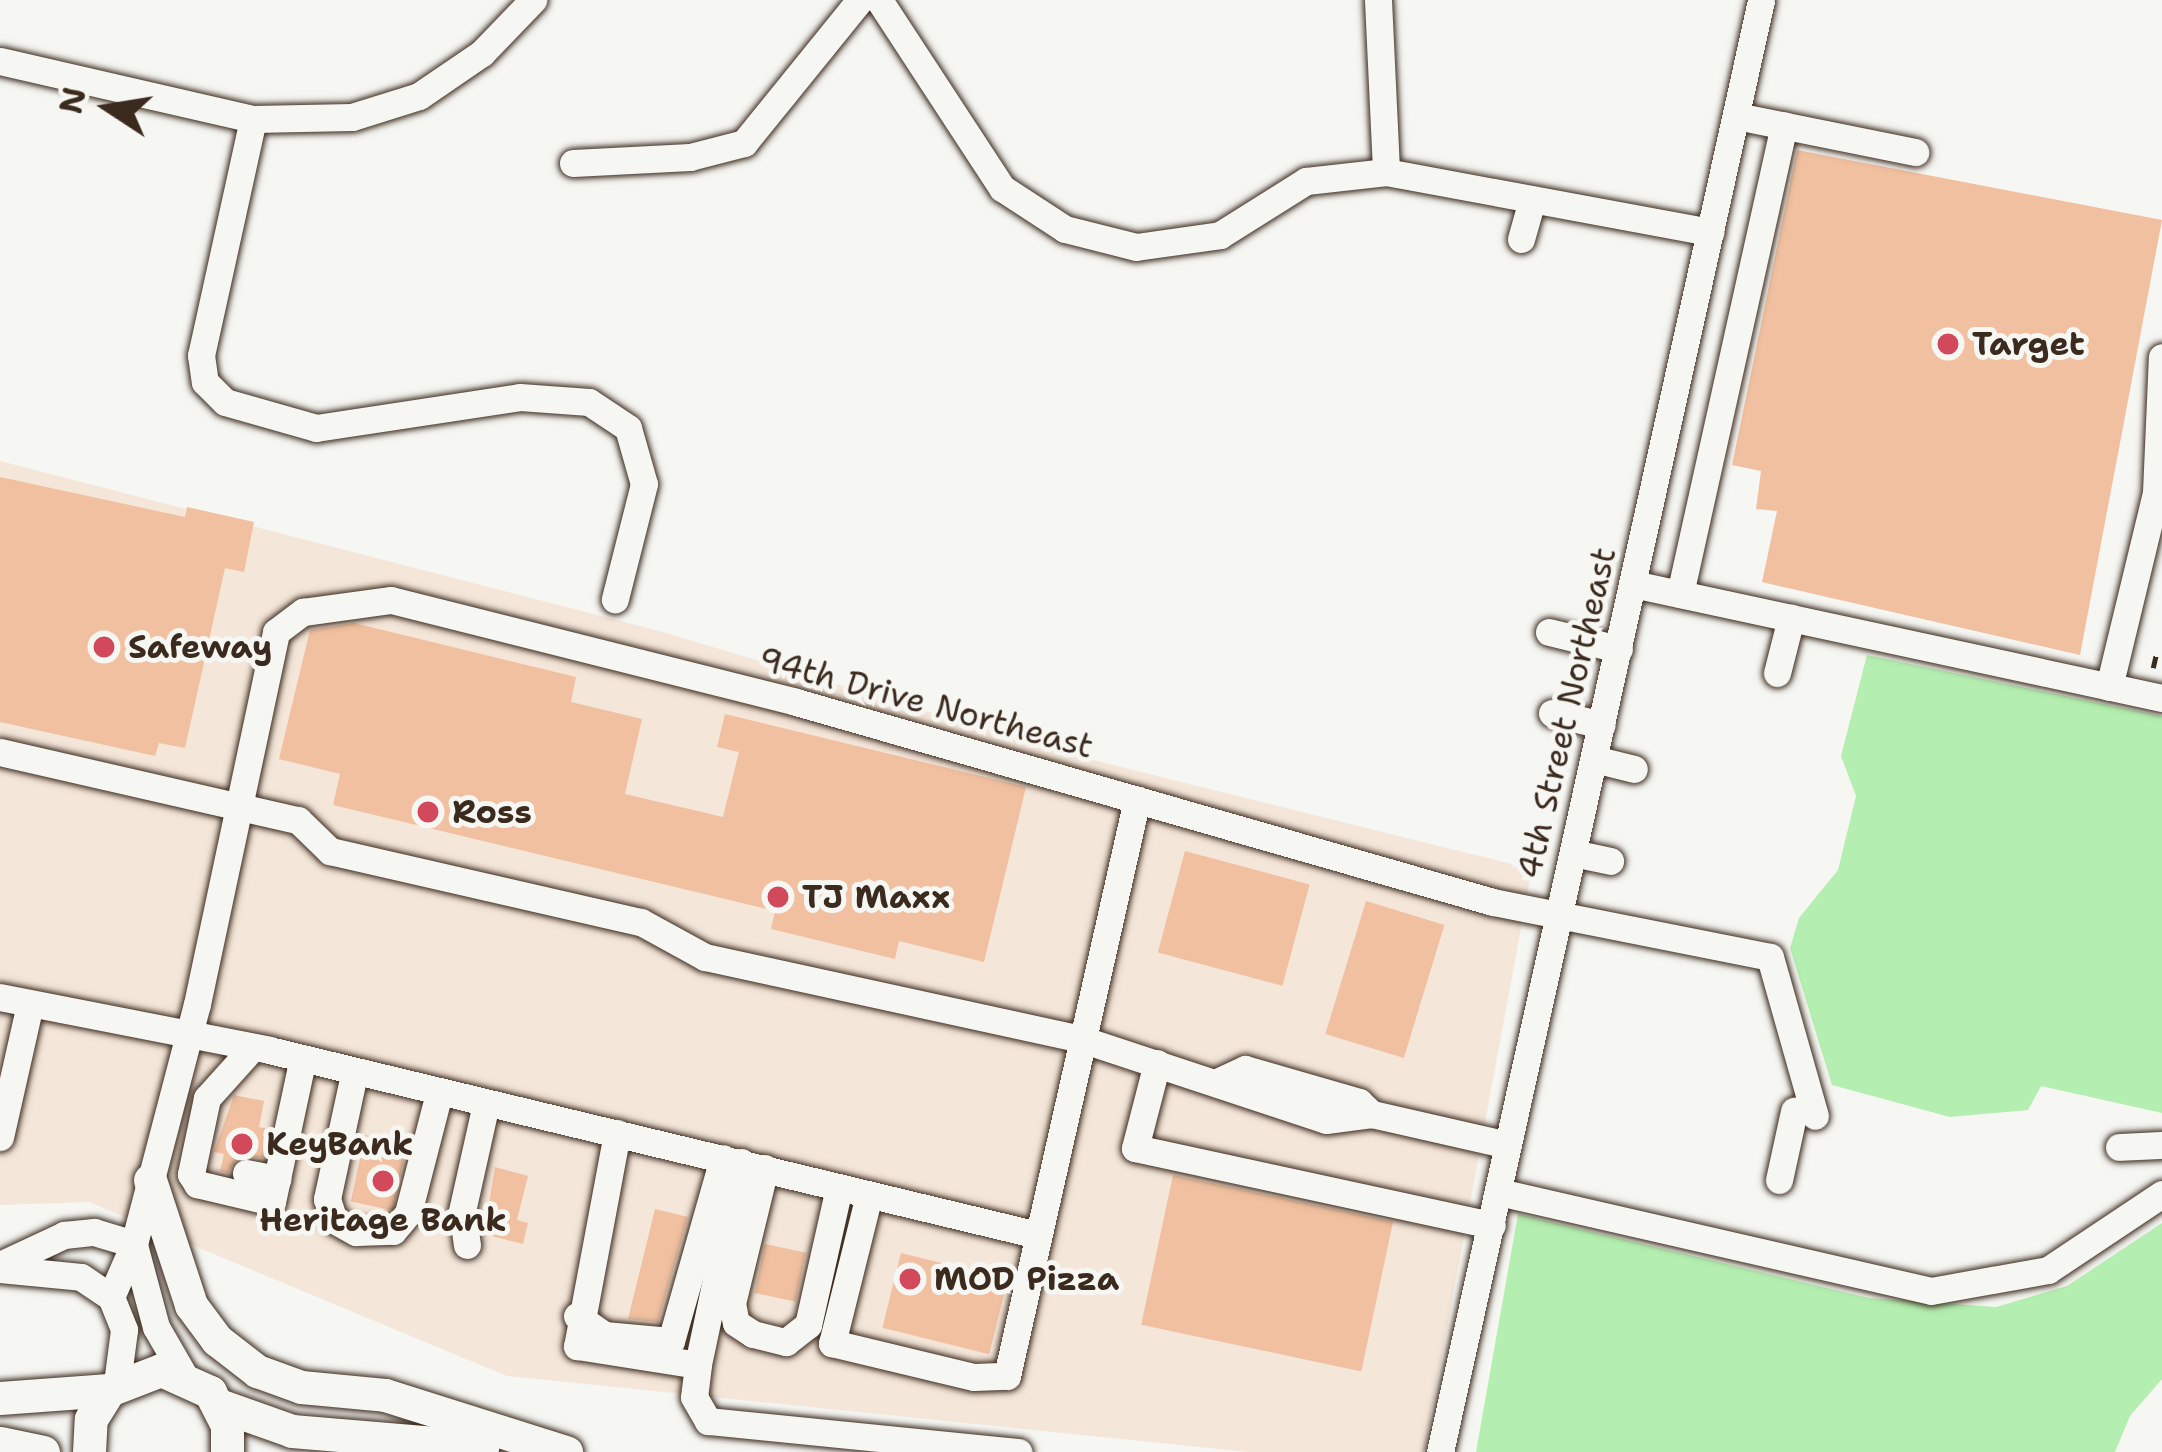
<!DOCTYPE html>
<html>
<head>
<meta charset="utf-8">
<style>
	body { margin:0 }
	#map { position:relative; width:2162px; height:1452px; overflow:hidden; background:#f6f6f2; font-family:"Shantell Sans",sans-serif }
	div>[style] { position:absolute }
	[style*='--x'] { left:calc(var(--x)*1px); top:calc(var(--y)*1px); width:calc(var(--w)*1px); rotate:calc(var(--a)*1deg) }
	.built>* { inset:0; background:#f4e6d9 }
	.green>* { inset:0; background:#b4eeb1 }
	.building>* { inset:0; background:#f0c0a0; transform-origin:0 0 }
	.path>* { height:4.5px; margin-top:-2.25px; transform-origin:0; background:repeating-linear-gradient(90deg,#3b2a1e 0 12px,transparent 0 21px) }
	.roads { filter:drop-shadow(0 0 3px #3b2a1e) drop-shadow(0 0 3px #3b2a1e) }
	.minor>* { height:27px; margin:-13.5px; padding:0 13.5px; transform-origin:13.5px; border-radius:13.5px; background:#f6f6f2 }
	.major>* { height:33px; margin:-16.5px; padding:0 16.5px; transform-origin:16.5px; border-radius:16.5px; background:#f6f6f2 }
	.dots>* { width:33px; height:33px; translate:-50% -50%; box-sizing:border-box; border:6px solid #f6f6f2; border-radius:50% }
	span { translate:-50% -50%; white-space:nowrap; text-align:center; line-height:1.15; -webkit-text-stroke:10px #f6f6f2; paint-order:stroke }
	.poi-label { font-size:33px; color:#3b2a1e; font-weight:700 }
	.left { translate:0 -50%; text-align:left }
	.street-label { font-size:33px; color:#3b2a1e }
	.north { position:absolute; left:48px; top:48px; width:120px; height:120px; -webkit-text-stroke:9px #f6f6f2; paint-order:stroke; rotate:282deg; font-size:33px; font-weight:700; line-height:48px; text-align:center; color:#3b2a1e }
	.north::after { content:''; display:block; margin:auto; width:42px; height:54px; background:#3b2a1e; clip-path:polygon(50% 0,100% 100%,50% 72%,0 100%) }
</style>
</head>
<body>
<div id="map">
	<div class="built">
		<i style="clip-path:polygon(0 461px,659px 631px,1081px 757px,1532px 869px,1424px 1452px,1249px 1452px,507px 1376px,89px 1202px,0 1205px)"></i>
	</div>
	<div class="green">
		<i style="clip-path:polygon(1867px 655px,2162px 716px,2162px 1113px,2041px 1086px,2028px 1110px,1950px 1117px,1832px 1085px,1790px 948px,1799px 918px,1838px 870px,1856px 796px,1841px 756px)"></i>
		<i style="clip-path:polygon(1518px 1214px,1869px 1298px,1996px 1307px,2067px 1286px,2162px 1223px,2162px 1379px,2130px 1416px,2115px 1452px,1476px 1452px)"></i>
	</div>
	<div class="building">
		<i style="clip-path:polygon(1797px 150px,2162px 220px,2080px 655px,1762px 582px,1777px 511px,1756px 509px,1761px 471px,1732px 465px)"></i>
		<i style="clip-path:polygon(0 477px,185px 517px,187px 507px,254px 522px,244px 572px,225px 568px,185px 748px,159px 743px,155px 756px,0 722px)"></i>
		<i style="clip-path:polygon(354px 623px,576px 677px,571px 702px,642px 719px,625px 794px,723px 817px,739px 752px,717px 747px,725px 714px,1026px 787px,984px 962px,899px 941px,895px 959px,771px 929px,775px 911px,333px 805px,340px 774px,279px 759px,310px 630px)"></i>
		<i style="left:1185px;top:851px;width:129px;height:105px;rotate:15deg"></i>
		<i style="left:1366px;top:901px;width:82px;height:139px;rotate:17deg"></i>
		<i style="clip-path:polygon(234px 1095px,264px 1101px,259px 1127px,269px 1129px,263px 1158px,239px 1156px,228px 1173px,220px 1171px,224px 1154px,214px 1152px)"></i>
		<i style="left:365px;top:1135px;width:43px;height:68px;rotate:12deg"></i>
		<i style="clip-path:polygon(495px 1167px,528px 1176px,517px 1220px,528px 1223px,523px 1244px,484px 1234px)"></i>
		<i style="left:1173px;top:1175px;width:225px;height:153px;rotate:12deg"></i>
		<i style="clip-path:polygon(655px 1209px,688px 1217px,658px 1322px,628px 1319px)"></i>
		<i style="left:765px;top:1244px;width:42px;height:50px;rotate:12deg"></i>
		<i style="left:901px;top:1253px;width:110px;height:77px;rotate:14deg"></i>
	</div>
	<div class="path">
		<i style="--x:2153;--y:668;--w:17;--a:-77"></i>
	</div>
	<div class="roads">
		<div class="minor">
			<i style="--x:879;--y:0;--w:225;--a:56.8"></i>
			<i style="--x:1002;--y:188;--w:75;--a:33.1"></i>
			<i style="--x:1065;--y:229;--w:73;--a:14.2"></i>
			<i style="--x:1136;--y:247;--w:85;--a:-8.1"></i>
			<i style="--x:1220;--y:235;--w:102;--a:-32.1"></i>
			<i style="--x:1306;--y:181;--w:81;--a:-6.4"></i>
			<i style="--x:1386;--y:172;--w:330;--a:10.5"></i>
			<i style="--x:1378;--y:0;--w:172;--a:87.3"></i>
			<i style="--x:0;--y:61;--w:260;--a:12.9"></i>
			<i style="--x:253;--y:119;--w:99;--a:-1.2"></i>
			<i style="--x:352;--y:117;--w:70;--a:-17.4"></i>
			<i style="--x:419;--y:96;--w:76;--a:-34.3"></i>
			<i style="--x:482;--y:53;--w:74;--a:-46.1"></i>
			<i style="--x:1736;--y:116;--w:183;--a:11.4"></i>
			<i style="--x:253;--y:119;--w:242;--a:102.4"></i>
			<i style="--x:201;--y:355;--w:27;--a:82"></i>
			<i style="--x:205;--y:382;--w:28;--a:45"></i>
			<i style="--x:225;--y:402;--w:95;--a:15.9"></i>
			<i style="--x:316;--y:428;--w:206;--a:-8.6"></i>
			<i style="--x:520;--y:397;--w:69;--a:4.1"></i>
			<i style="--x:589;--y:402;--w:47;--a:33.7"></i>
			<i style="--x:628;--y:428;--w:58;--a:74.1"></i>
			<i style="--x:644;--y:484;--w:119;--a:104.2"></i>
			<i style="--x:573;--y:163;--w:117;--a:-2.9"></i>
			<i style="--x:690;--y:157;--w:56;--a:-14.5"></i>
			<i style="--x:744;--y:143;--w:184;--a:-51"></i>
			<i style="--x:1521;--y:239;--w:41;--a:-74.2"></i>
			<i style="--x:1633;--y:584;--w:541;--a:12.16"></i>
			<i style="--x:1680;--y:594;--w:480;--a:-77.5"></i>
			<i style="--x:1549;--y:632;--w:72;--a:13.7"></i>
			<i style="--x:1777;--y:673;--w:57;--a:-75.7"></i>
			<i style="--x:2109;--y:687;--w:201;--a:-76.4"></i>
			<i style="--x:2156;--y:492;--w:135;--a:-87.5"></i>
			<i style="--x:1552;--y:713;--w:51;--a:13.5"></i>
			<i style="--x:0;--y:752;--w:306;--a:12.9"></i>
			<i style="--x:298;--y:820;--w:45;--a:44.1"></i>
			<i style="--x:330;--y:851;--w:319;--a:12.9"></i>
			<i style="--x:641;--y:922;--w:73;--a:28.7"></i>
			<i style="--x:705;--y:957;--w:385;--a:12.3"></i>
			<i style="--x:1081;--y:1039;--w:258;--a:18.3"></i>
			<i style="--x:1326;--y:1120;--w:46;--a:-7.4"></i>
			<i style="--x:1372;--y:1114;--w:139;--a:12.8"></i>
			<i style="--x:1594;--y:759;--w:41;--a:14"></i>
			<i style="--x:1573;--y:853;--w:38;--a:12"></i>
			<i style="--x:0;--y:997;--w:274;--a:11.1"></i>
			<i style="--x:269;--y:1050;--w:791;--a:13.53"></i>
			<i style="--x:253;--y:1047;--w:69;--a:132"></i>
			<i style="--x:207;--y:1098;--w:78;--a:101.9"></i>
			<i style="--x:191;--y:1174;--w:12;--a:59"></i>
			<i style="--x:197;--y:1184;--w:77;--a:13.5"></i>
			<i style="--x:272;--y:1202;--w:147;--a:-77.9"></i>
			<i style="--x:1157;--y:1063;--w:88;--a:104.5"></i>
			<i style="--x:1135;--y:1148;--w:365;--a:12.2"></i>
			<i style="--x:354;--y:1074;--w:128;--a:102.2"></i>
			<i style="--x:327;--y:1199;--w:22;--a:72"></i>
			<i style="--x:334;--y:1220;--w:25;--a:29"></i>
			<i style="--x:356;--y:1232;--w:37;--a:-2"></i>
			<i style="--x:393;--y:1231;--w:23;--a:-50"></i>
			<i style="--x:408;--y:1213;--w:124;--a:-75.5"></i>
			<i style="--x:1217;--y:1082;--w:31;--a:-25"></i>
			<i style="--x:1245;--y:1069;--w:119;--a:16.1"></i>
			<i style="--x:1359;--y:1102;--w:18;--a:43"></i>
			<i style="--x:617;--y:1133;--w:217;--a:100.6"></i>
			<i style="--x:577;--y:1346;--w:122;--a:8.9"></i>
			<i style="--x:0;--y:1137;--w:136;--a:-77.3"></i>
			<i style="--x:2119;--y:1147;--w:43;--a:-2.7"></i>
			<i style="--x:741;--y:1162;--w:208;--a:102"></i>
			<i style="--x:698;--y:1365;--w:32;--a:97"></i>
			<i style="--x:694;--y:1397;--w:28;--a:60"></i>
			<i style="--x:708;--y:1421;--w:312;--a:5.7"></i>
			<i style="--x:765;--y:1168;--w:139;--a:103.7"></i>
			<i style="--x:732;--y:1303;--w:20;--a:79"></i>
			<i style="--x:736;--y:1323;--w:20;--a:33"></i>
			<i style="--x:753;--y:1334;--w:34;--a:14"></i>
			<i style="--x:786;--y:1342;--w:28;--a:-38"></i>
			<i style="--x:808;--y:1325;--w:141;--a:-77.3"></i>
			<i style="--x:246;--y:1173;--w:32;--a:11"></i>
			<i style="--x:1779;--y:1180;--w:71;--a:-77.7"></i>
			<i style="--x:1499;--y:1192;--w:443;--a:12.9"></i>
			<i style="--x:1931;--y:1291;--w:119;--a:-10.2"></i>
			<i style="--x:2048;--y:1270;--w:137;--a:-33.7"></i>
			<i style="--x:869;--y:1195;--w:153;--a:104"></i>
			<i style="--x:832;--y:1343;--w:146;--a:13.5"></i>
			<i style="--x:974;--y:1377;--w:33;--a:-2"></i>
			<i style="--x:1007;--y:1376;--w:591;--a:-77.3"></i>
			<i style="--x:134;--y:1245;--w:85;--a:75"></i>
			<i style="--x:156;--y:1327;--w:54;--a:60.1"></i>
			<i style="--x:467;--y:1245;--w:34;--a:-98"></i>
			<i style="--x:462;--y:1211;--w:110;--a:-77.4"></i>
			<i style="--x:0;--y:1265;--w:71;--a:-25.1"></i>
			<i style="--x:64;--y:1235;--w:30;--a:-6"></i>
			<i style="--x:94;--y:1232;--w:42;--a:16.7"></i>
			<i style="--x:0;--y:1269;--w:81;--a:5.6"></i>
			<i style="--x:81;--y:1277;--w:36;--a:34"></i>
			<i style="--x:111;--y:1297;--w:35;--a:68"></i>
			<i style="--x:124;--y:1330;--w:53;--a:97.5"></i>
			<i style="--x:111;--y:1297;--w:58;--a:-66.5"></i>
			<i style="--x:134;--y:1244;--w:248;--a:-75.3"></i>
			<i style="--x:197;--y:1004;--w:380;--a:-78"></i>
			<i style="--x:276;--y:632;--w:34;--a:-37"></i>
			<i style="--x:303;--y:612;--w:89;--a:-7.8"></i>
			<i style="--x:391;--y:600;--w:418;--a:14.1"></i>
			<i style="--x:796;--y:702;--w:725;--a:16.01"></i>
			<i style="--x:1493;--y:902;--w:282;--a:11.2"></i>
			<i style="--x:1770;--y:957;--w:165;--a:74.2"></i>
			<i style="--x:577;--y:1316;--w:33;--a:35"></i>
			<i style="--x:604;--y:1335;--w:67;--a:5.1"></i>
			<i style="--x:671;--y:1341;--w:190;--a:-74.1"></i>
			<i style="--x:1440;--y:1452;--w:1487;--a:-77.53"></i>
		</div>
		<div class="major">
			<i style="--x:150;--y:1180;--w:132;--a:71.8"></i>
			<i style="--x:191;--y:1305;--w:44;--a:53.4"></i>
			<i style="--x:217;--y:1340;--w:51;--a:37.8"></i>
			<i style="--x:257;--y:1371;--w:47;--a:20"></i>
			<i style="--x:301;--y:1387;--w:84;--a:5.4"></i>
			<i style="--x:385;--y:1395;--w:190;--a:17.5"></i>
			<i style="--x:0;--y:1398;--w:109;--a:-4.2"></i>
			<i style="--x:219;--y:1405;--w:77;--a:19.6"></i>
			<i style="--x:292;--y:1431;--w:191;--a:4.8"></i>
			<i style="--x:0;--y:1443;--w:44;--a:11.8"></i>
			<i style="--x:89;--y:1452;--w:33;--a:-87"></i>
			<i style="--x:91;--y:1419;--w:34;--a:-58"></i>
			<i style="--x:109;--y:1390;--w:56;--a:-21"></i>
			<i style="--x:161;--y:1370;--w:54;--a:24.2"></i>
			<i style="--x:210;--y:1392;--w:38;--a:63"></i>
			<i style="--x:227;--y:1426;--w:26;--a:90"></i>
		</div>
	</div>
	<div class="dots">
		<i style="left:1948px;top:344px;background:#d1495b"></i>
		<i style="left:104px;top:647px;background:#d1495b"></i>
		<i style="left:428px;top:812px;background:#d1495b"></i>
		<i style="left:778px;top:897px;background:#d1495b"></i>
		<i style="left:242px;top:1144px;background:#d1495b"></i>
		<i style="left:383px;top:1181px;background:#d1495b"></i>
		<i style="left:910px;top:1279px;background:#d1495b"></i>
	</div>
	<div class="poi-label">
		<span class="left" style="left:1972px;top:344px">Target</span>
		<span class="left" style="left:128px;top:647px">Safeway</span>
		<span class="left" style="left:452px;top:812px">Ross</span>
		<span class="left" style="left:802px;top:897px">TJ Maxx</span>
		<span class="left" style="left:266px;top:1144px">KeyBank</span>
		<span style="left:383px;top:1220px">Heritage Bank</span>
		<span class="left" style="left:934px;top:1279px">MOD Pizza</span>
	</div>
	<div class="street-label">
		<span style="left:926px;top:703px;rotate:15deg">94th Drive Northeast</span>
		<span style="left:1567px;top:713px;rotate:-77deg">4th Street Northeast</span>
	</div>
	<div class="north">N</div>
</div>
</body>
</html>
